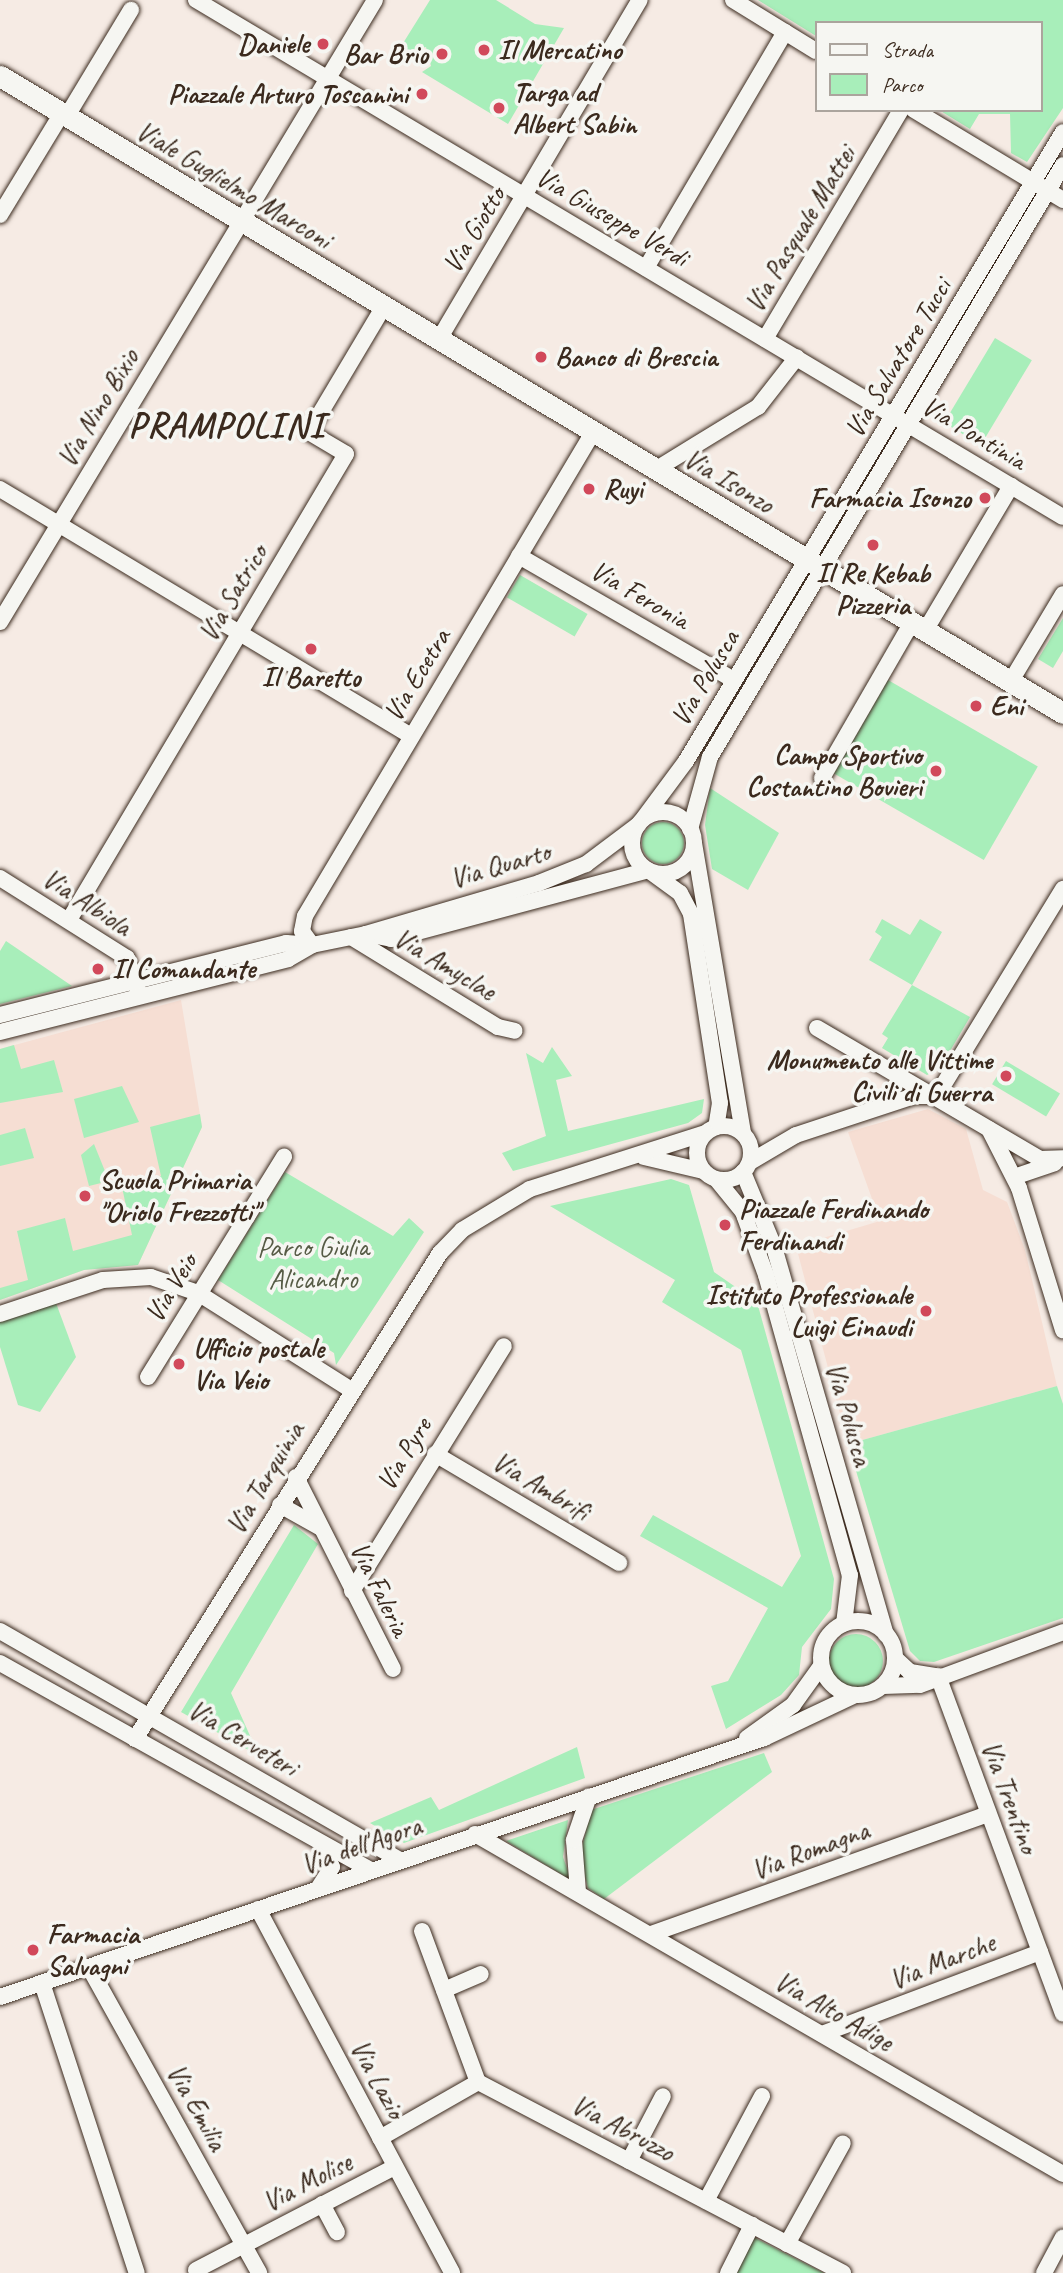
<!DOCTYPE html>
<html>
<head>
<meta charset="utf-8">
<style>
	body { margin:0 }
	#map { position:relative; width:1063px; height:2273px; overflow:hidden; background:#f6ebe4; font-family:Caveat,sans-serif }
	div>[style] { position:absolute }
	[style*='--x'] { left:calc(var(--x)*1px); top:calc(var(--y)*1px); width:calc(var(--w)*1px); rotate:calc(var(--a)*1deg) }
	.built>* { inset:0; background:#f6ded3 }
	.green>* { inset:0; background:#a8eeba; transform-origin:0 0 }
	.round { border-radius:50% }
	.roads { filter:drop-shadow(0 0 2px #3b2a1e) drop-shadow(0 0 2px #3b2a1e) }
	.minor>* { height:16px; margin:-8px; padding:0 8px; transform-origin:8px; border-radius:8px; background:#f6f6f2 }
	.minor>.ring { margin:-8px; padding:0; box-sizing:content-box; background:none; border:16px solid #f6f6f2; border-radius:50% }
	.major>* { height:21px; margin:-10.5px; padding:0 10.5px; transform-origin:10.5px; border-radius:10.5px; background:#f6f6f2 }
	.dots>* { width:19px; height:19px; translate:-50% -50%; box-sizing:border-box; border:4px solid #f6f6f2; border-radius:50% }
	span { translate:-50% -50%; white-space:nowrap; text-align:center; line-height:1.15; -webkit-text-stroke:7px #f6f6f2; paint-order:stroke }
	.poi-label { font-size:28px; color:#3b2a1e; font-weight:700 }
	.right { translate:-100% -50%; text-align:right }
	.left { translate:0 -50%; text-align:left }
	.street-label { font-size:28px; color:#3b2a1e }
	.park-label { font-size:28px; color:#565b45 }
	.district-label { font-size:35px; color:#3b2a1e; font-weight:700; letter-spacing:2px }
	.legend { position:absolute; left:815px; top:21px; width:228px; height:91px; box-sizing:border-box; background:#f6f6f2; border:2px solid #aba49d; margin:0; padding:9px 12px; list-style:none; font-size:21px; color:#3b2a1e }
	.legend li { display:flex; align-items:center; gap:14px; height:35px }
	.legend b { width:35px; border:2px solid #aba49d }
</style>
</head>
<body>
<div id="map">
	<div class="built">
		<i style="clip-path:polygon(181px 1000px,202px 1127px,138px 1265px,84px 1270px,0 1300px,0 1049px)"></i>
		<i style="clip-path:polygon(928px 1109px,966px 1129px,983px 1190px,1007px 1202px,1025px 1250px,1057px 1386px,848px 1444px,796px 1246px,880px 1221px,848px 1132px)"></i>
	</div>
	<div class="green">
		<i style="clip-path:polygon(430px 0,496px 0,535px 24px,564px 28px,508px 124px,422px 72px,431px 66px,426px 47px,395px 56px)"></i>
		<i style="clip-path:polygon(758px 0,1063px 0,1063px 108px,1027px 162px,1011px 153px,1010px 114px,979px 114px,970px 129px,939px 110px,1040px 110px,1040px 23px,816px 23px,816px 36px)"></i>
		<i style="left:995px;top:338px;width:43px;height:99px;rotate:31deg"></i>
		<i style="left:520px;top:575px;width:78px;height:26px;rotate:30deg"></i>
		<i style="clip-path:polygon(1063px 618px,1063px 651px,1053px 668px,1038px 659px)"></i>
		<i style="left:888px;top:680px;width:173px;height:108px;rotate:30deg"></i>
		<i style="clip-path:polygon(710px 788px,779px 833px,748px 890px,712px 869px,705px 825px)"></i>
		<i class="round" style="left:642px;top:822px;width:42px;height:42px"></i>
		<i style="clip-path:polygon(882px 919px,910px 935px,920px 919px,942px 932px,912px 985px,970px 1017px,940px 1068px,927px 1075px,882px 1048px,888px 1038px,882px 1034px,912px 985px,869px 960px,882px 937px,875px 932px)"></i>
		<i style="clip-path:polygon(6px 941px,72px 986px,0 1004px,0 951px)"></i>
		<i style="clip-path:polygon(14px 1045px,21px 1069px,54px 1060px,63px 1092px,0 1103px,0 1049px)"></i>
		<i style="clip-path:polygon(552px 1047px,572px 1076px,556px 1080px,568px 1131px,704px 1099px,702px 1113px,688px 1123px,513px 1171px,502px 1153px,546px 1136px,526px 1053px,543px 1063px)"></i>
		<i style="left:1006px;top:1061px;width:63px;height:27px;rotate:31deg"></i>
		<i style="clip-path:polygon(122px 1086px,139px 1122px,84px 1138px,74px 1099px)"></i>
		<i style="clip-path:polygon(200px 1114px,202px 1127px,138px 1265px,84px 1270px,0 1300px,0 1288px,28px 1280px,17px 1231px,65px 1218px,73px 1251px,132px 1235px,122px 1187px,161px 1176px,150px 1127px)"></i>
		<i style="clip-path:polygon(25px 1128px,34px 1158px,0 1166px,0 1135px)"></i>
		<i style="clip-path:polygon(94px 1144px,109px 1181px,89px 1186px,81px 1155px)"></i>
		<i style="clip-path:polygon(285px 1172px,393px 1236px,409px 1218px,424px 1232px,336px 1365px,334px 1353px,218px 1280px)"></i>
		<i style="clip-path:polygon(671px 1179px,689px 1185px,714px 1272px,757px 1302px,834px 1579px,831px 1609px,802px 1647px,799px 1675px,781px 1695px,726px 1729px,711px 1686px,728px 1681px,768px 1608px,640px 1536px,653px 1515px,782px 1587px,801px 1556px,741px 1350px,662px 1302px,675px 1280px,550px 1206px)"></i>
		<i style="clip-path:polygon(56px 1303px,76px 1357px,40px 1412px,18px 1405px,0 1347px,0 1322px)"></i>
		<i style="clip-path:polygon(1057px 1386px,1063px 1404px,1063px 1618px,934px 1662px,920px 1661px,910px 1651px,848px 1444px)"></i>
		<i style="clip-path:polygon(294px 1525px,318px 1544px,231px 1693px,259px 1756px,181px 1712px)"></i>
		<i class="round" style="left:829px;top:1634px;width:54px;height:54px"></i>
		<i style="clip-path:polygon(577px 1747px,585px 1778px,404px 1843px,370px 1823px,431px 1797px,439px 1810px)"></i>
		<i style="clip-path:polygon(764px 1753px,772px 1772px,604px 1899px,588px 1888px,580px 1856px,591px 1810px)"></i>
		<i style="clip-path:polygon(568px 1820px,563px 1857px,571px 1880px,506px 1841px)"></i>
		<i style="clip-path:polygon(751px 2236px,824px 2273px,732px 2273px)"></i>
	</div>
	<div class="roads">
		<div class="minor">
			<i style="--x:196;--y:0;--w:1009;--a:30.81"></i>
			<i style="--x:733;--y:0;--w:97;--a:31.6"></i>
			<i style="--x:914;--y:110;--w:174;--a:31.1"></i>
			<i style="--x:67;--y:116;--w:124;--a:-58.9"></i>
			<i style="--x:0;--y:215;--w:119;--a:-58.7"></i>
			<i style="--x:646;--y:268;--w:274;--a:-59.5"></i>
			<i style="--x:765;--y:339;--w:266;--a:-59.3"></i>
			<i style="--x:438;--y:341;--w:396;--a:-59.4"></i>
			<i style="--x:655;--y:470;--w:121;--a:-31.5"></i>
			<i style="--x:758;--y:407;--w:63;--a:-52"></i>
			<i style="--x:0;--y:489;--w:480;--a:31"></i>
			<i style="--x:519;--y:556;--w:248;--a:30"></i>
			<i style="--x:0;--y:622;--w:726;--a:-58.91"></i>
			<i style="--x:925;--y:631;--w:169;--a:-59.3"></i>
			<i style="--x:1011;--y:681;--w:101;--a:-59.1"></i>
			<i style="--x:822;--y:778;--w:180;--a:-60"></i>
			<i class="ring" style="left:632px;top:812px;width:46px;height:46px"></i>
			<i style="--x:643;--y:819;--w:72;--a:-53.4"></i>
			<i style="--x:686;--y:761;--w:733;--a:-59.06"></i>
			<i style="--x:690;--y:829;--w:75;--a:-74.5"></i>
			<i style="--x:710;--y:757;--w:689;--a:-59.19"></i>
			<i style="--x:694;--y:843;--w:295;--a:80.4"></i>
			<i style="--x:651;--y:872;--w:36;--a:36"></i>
			<i style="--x:680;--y:893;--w:24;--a:62"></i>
			<i style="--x:691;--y:914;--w:191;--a:81.3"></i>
			<i style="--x:720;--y:1103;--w:24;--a:99"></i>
			<i style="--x:0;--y:878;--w:150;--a:32.2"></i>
			<i style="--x:127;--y:958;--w:31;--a:71"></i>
			<i style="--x:69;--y:920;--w:542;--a:-59.27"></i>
			<i style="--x:346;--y:454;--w:43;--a:-149.3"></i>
			<i style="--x:309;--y:432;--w:144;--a:-59.2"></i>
			<i style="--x:366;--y:934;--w:25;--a:11"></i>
			<i style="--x:391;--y:939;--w:266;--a:-15"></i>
			<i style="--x:351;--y:937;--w:172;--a:31.5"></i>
			<i style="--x:498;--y:1027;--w:17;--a:13"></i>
			<i style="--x:312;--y:945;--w:17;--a:-126"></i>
			<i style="--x:302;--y:931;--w:15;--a:-79"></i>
			<i style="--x:305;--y:916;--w:561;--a:-59.23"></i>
			<i style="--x:0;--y:1015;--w:295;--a:-14.1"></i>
			<i style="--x:286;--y:943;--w:26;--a:4"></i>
			<i style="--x:312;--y:945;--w:55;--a:-11.5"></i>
			<i style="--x:366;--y:934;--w:180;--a:-16.4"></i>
			<i style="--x:539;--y:883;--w:51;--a:-22"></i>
			<i style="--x:586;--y:864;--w:65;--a:-36.9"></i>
			<i style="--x:817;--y:1028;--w:259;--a:30.4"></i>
			<i style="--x:1040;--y:1159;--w:23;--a:-2"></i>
			<i style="--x:0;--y:1032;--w:297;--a:-14.2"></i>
			<i style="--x:288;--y:959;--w:28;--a:-30"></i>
			<i style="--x:936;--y:1097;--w:244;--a:-58.6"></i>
			<i class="ring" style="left:697px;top:1126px;width:38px;height:38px"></i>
			<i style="--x:989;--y:1129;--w:66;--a:63"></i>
			<i style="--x:1019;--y:1188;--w:149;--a:72.8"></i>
			<i style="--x:644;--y:1157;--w:61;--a:13.3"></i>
			<i style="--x:750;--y:1162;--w:53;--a:-30.4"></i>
			<i style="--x:796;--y:1135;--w:124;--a:-18.3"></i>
			<i style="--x:914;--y:1096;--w:20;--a:0"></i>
			<i style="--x:743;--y:1172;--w:81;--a:67.5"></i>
			<i style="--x:774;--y:1247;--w:403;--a:73.9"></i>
			<i style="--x:1014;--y:1177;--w:43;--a:-18.9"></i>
			<i style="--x:717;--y:1180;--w:41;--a:50.9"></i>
			<i style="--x:743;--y:1212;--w:67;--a:69.9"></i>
			<i style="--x:766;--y:1275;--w:312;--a:74.4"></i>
			<i style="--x:850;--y:1575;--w:49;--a:97"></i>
			<i style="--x:0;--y:1314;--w:108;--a:-18.3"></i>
			<i style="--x:103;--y:1280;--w:48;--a:-3.6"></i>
			<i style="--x:151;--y:1277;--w:50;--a:18.8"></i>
			<i style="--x:198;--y:1293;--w:180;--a:32.3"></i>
			<i style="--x:148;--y:1377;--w:259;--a:-58.3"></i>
			<i style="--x:435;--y:1454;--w:214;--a:30.6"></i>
			<i style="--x:296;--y:1477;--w:215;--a:63.2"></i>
			<i style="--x:280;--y:1505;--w:47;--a:29.3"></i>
			<i style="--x:352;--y:1591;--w:288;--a:-58.2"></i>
			<i class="ring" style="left:821px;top:1621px;width:58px;height:58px"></i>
			<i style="--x:0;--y:1631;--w:461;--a:29.8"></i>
			<i style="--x:895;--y:1658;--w:21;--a:43"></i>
			<i style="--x:910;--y:1672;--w:25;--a:9"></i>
			<i style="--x:0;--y:1663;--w:425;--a:29.2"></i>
			<i style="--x:938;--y:1676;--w:360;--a:69.7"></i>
			<i style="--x:883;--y:1686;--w:37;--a:-2"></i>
			<i style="--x:920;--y:1685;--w:153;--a:-20.3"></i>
			<i style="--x:747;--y:1738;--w:57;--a:-35.7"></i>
			<i style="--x:793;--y:1705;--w:48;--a:-54.3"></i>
			<i style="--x:135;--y:1739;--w:574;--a:-57.89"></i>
			<i style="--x:440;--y:1253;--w:32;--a:-46"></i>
			<i style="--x:462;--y:1230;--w:79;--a:-31.1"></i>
			<i style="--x:530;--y:1189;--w:184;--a:-17.7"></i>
			<i style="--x:475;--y:1834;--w:679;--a:30.04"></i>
			<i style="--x:319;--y:1887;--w:24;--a:-57"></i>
			<i style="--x:332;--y:1867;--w:22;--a:-114"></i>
			<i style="--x:578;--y:1892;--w:52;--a:-94.4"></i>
			<i style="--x:574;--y:1840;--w:46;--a:-71.2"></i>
			<i style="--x:258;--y:1909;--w:412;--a:61.9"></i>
			<i style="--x:422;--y:1931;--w:161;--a:69.7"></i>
			<i style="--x:651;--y:1934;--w:358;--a:-19.6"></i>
			<i style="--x:89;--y:1967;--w:350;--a:60.9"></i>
			<i style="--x:42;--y:1983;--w:305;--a:71.9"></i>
			<i style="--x:444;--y:1990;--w:40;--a:-23.4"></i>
			<i style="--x:0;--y:1997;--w:807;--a:-18.73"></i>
			<i style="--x:764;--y:1738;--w:98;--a:-25.3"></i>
			<i style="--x:822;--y:2034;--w:233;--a:-20.6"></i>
			<i style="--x:380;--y:2138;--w:113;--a:-29.7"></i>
			<i style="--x:478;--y:2082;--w:412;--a:27.6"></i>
			<i style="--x:629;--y:2161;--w:73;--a:-62.4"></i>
			<i style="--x:706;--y:2201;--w:119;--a:-61.9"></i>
			<i style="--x:322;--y:2204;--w:32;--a:62"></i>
			<i style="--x:787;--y:2244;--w:115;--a:-61"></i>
			<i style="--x:196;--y:2270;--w:224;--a:-27.4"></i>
			<i style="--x:728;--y:2273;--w:54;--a:-63.4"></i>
			<i style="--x:1044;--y:2273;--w:40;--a:-62"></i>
		</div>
		<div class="major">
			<i style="--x:0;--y:76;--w:1239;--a:30.93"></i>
		</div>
	</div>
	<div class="dots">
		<i style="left:323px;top:44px;background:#d1495b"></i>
		<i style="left:484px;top:50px;background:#d1495b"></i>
		<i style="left:442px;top:54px;background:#d1495b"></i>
		<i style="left:422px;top:94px;background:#d1495b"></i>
		<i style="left:499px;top:108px;background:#d1495b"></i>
		<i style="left:541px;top:357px;background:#d1495b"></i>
		<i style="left:589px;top:489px;background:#d1495b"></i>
		<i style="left:985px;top:498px;background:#d1495b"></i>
		<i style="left:873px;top:545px;background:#d1495b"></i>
		<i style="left:311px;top:649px;background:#d1495b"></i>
		<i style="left:976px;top:706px;background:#d1495b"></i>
		<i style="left:936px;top:771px;background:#d1495b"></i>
		<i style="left:98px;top:969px;background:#d1495b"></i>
		<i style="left:1006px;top:1076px;background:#d1495b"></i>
		<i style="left:85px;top:1196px;background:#d1495b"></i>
		<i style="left:725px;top:1225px;background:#d1495b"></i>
		<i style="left:926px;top:1311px;background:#d1495b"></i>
		<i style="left:179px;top:1364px;background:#d1495b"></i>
		<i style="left:33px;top:1950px;background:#d1495b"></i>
	</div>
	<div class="poi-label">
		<span class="right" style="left:309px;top:44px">Daniele</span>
		<span class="left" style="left:498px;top:50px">Il Mercatino</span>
		<span class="right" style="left:428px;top:54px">Bar Brio</span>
		<span class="left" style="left:513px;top:108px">Targa ad<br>Albert Sabin</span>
		<span class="right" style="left:408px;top:94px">Piazzale Arturo Toscanini</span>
		<span class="left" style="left:555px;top:357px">Banco di Brescia</span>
		<span class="left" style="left:603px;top:489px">Ruyi</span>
		<span class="right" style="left:971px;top:498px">Farmacia Isonzo</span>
		<span style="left:873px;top:589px">Il Re Kebab<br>Pizzeria</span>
		<span style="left:311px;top:677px">Il Baretto</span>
		<span class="left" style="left:990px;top:706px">Eni</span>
		<span class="right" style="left:922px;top:771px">Campo Sportivo<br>Costantino Bovieri</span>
		<span class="left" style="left:112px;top:969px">Il Comandante</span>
		<span class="right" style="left:992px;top:1076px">Monumento alle Vittime<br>Civili di Guerra</span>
		<span class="left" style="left:99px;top:1196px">Scuola Primaria<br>"Oriolo Frezzotti"</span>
		<span class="left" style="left:739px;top:1225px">Piazzale Ferdinando<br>Ferdinandi</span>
		<span class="right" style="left:912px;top:1311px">Istituto Professionale<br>Luigi Einaudi</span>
		<span class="left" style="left:193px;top:1364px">Ufficio postale<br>Via Veio</span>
		<span class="left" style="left:47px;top:1950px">Farmacia<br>Salvagni</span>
	</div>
	<div class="street-label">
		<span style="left:234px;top:185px;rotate:31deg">Viale Guglielmo Marconi</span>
		<span style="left:612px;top:217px;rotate:30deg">Via Giuseppe Verdi</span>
		<span style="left:800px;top:229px;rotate:-59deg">Via Pasquale Mattei</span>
		<span style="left:474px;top:230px;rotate:-59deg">Via Giotto</span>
		<span style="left:898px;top:358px;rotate:-59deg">Via Salvatore Tucci</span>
		<span style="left:98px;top:408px;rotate:-59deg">Via Nino Bixio</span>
		<span style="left:974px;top:433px;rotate:31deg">Via Pontinia</span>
		<span style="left:729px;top:481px;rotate:31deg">Via Isonzo</span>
		<span style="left:233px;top:593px;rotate:-59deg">Via Satrico</span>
		<span style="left:640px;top:595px;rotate:30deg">Via Feronia</span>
		<span style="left:417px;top:675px;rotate:-59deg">Via Ecetra</span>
		<span style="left:705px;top:678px;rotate:-59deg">Via Polusca</span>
		<span style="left:500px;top:865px;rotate:-16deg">Via Quarto</span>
		<span style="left:87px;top:902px;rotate:33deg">Via Albiola</span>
		<span style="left:445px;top:964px;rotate:31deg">Via Amyclae</span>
		<span style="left:171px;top:1288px;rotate:-59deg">Via Veio</span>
		<span style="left:849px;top:1414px;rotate:74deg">Via Polusca</span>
		<span style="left:404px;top:1454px;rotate:-59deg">Via Pyre</span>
		<span style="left:265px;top:1478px;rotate:-59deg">Via Tarquinia</span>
		<span style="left:541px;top:1486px;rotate:31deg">Via Ambrifi</span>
		<span style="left:380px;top:1589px;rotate:64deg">Via Faleria</span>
		<span style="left:243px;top:1738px;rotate:31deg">Via Cerveteri</span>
		<span style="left:1010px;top:1797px;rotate:70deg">Via Trentino</span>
		<span style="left:361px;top:1845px;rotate:-19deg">Via dell'Agora</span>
		<span style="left:810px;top:1850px;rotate:-20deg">Via Romagna</span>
		<span style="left:942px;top:1961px;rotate:-21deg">Via Marche</span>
		<span style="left:834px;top:2011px;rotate:30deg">Via Alto Adige</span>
		<span style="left:378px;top:2079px;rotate:62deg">Via Lazio</span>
		<span style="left:197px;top:2107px;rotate:61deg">Via Emilia</span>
		<span style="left:623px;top:2128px;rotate:28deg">Via Abruzzo</span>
		<span style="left:307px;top:2182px;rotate:-27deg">Via Molise</span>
	</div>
	<div class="park-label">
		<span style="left:313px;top:1263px">Parco Giulia<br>Alicandro</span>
	</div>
	<div class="district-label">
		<span style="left:227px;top:426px">PRAMPOLINI</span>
	</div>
	<ul class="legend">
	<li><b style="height:9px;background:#f6f6f2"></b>Strada</li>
	<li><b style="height:19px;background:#a8eeba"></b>Parco</li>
	</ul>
</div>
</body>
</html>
